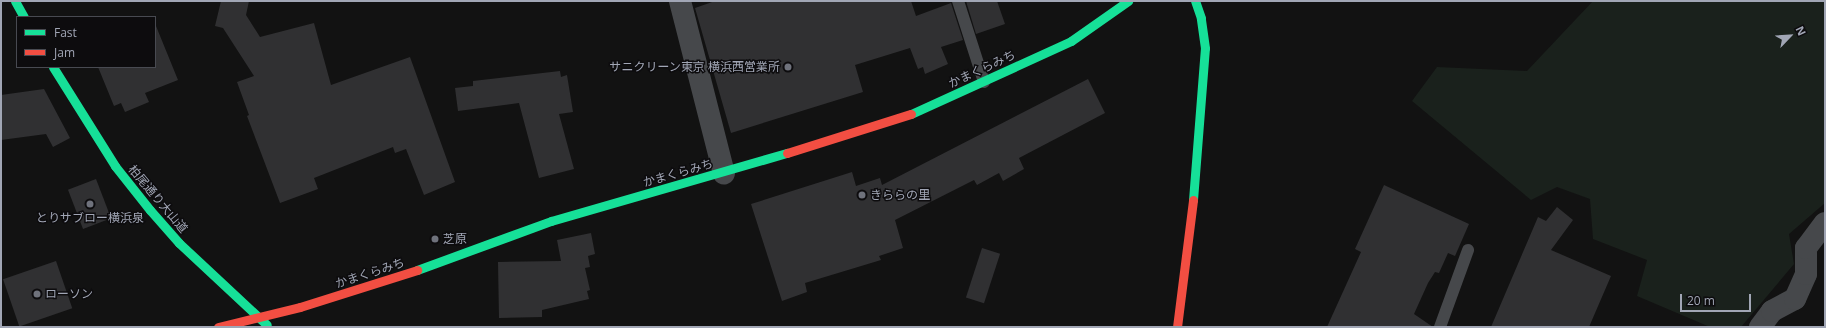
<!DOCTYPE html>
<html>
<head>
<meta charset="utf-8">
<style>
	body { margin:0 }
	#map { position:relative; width:1826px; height:328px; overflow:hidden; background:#121212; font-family:"Open Sans","Noto Sans JP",sans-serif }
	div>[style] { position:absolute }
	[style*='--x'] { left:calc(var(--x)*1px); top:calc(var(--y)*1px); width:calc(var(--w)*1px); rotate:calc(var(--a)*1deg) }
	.green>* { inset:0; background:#1a211c }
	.building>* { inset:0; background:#303032; transform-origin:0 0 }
	.lane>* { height:12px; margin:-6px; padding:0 6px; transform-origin:6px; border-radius:6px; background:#46484b }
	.street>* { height:22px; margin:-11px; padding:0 11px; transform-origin:11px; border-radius:11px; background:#46484b }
	.fast>* { height:9px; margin:-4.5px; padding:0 4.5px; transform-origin:4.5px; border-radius:4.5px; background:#16e098 }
	.jam>* { height:9px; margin:-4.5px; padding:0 4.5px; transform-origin:4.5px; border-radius:4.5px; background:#f24e42 }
	.dots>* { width:11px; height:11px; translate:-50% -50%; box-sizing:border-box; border:2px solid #0d0c0e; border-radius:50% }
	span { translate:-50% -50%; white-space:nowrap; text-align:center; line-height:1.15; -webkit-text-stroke:3px #0d0c0e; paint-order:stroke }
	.poi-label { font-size:12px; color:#a1a6b5 }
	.right { translate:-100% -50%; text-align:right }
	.left { translate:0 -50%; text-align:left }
	.street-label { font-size:12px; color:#a1a6b5 }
	.frame { position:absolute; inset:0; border:2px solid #a1a6b5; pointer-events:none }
	.legend { position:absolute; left:16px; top:16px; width:140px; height:52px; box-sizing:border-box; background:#0d0c0e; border:1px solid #484a51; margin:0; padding:5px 7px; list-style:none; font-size:12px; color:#a1a6b5 }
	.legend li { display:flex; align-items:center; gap:8px; height:20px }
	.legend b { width:20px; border:1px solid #484a51 }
	.north { position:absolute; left:1770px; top:16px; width:40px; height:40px; -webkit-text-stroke:3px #0d0c0e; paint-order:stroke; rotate:65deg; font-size:11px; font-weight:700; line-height:16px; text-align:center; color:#a1a6b5 }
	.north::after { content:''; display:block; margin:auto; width:14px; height:18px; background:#a1a6b5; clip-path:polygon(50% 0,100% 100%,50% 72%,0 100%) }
	.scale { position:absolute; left:1680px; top:294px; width:71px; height:18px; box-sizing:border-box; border:2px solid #a1a6b5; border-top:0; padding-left:5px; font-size:12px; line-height:14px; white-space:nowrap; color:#a1a6b5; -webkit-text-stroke:3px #0d0c0e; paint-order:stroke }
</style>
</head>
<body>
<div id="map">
	<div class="green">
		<i style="clip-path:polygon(1593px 1px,1825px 1px,1825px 203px,1789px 234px,1794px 264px,1741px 327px,1710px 327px,1637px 296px,1647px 260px,1593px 239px,1590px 199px,1557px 187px,1531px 200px,1412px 101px,1437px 67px,1527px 71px)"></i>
	</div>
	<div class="building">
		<i style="clip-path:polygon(221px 1px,249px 1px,246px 15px,260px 37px,314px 23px,331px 85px,410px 57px,455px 182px,424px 195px,406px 149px,395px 153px,393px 147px,314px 178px,318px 189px,280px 203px,247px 116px,249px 115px,237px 82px,254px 76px,223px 28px,215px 26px)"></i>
		<i style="clip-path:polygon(715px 1px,911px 1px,916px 16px,951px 3px,963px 40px,941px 47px,948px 64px,925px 74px,923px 67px,918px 69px,910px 48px,855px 65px,863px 92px,731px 133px,695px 8px)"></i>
		<i style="clip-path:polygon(966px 1px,997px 1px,1005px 24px,976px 34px)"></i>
		<i style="clip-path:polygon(156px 26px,178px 80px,145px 93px,149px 102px,125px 112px,121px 103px,114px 106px,98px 67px,155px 67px)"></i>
		<i style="clip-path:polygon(560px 71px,561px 77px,567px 75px,573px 112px,559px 114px,574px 169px,539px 178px,519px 103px,458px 111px,455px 88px,473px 86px,473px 81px)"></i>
		<i style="clip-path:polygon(1088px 79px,1105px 113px,1019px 158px,1024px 169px,1003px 181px,999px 173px,977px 185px,974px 180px,895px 220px,903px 248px,879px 256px,881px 260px,805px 283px,807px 292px,782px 301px,751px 204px,852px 172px,856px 186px,880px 178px,882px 185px)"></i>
		<i style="clip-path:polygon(44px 89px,70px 138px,53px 147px,46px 134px,1px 140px,1px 95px)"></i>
		<i style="left:96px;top:179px;width:42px;height:30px;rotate:69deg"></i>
		<i style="clip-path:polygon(1384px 185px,1469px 224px,1455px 256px,1448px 253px,1439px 273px,1435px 272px,1428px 283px,1414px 314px,1433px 327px,1327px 327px,1361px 252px,1355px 249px)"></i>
		<i style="clip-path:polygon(1557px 207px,1573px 220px,1551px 250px,1611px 276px,1589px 327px,1491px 327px,1538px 217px,1546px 221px)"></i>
		<i style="clip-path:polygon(591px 233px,595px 254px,588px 256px,590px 267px,585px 268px,590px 290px,587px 291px,589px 299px,542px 310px,542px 317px,499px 318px,498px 262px,561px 261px,557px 240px)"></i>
		<i style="left:982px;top:248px;width:19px;height:52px;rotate:18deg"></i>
		<i style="left:56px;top:261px;width:50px;height:56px;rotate:71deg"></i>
	</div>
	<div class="lane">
		<i style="--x:958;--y:1;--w:85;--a:72.2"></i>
		<i style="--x:1440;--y:327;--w:82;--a:-70"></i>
	</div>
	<div class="street">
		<i style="--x:680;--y:1;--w:178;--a:75.7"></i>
		<i style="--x:1760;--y:327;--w:20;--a:-53"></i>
		<i style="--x:1772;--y:311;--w:26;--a:-28"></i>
		<i style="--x:1795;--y:299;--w:27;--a:-66"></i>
		<i style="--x:1806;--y:274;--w:26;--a:-90"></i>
		<i style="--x:1806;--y:248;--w:31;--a:-53"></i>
	</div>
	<div class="fast">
		<i style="--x:15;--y:1;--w:18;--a:61"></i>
		<i style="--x:53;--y:67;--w:117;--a:57.9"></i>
		<i style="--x:115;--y:166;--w:56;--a:51.5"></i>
		<i style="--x:150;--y:210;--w:44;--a:48.7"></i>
		<i style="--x:179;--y:243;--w:120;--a:43"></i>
		<i style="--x:911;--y:114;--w:176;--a:-24.5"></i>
		<i style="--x:1071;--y:41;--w:70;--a:-35.1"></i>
		<i style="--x:1193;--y:200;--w:152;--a:-85.5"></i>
		<i style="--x:1205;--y:48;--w:30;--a:-98"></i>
		<i style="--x:1201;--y:18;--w:18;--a:-109"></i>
		<i style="--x:417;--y:270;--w:143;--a:-20.1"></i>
		<i style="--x:551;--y:221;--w:246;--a:-16.1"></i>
	</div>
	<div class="jam">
		<i style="--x:787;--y:153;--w:130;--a:-17.5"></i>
		<i style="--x:218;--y:327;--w:84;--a:-13.7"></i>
		<i style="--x:300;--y:307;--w:123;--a:-17.5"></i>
		<i style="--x:1177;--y:327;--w:128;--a:-82.8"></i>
	</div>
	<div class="dots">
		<i style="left:788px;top:67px;background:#6f727c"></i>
		<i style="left:862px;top:195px;background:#6f727c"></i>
		<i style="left:90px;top:204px;background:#6f727c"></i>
		<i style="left:435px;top:239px;background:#6f727c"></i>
		<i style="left:37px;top:294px;background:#6f727c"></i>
	</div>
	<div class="poi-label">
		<span class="right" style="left:780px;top:67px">サニクリーン東京 横浜西営業所</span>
		<span class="left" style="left:870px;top:195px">きららの里</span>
		<span style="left:90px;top:218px">とりサブロー横浜泉</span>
		<span class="left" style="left:443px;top:239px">芝原</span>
		<span class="left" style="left:45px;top:294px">ローソン</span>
	</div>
	<div class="street-label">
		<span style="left:982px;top:69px;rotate:-25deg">かまくらみち</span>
		<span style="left:678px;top:173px;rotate:-16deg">かまくらみち</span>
		<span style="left:158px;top:199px;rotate:50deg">柏尾通り大山道</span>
		<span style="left:370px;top:273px;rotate:-18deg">かまくらみち</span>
	</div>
	<div class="frame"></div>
	<ul class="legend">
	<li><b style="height:5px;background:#16e098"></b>Fast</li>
	<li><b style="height:5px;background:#f24e42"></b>Jam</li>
	</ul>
	<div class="north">N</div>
	<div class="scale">20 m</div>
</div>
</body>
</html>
